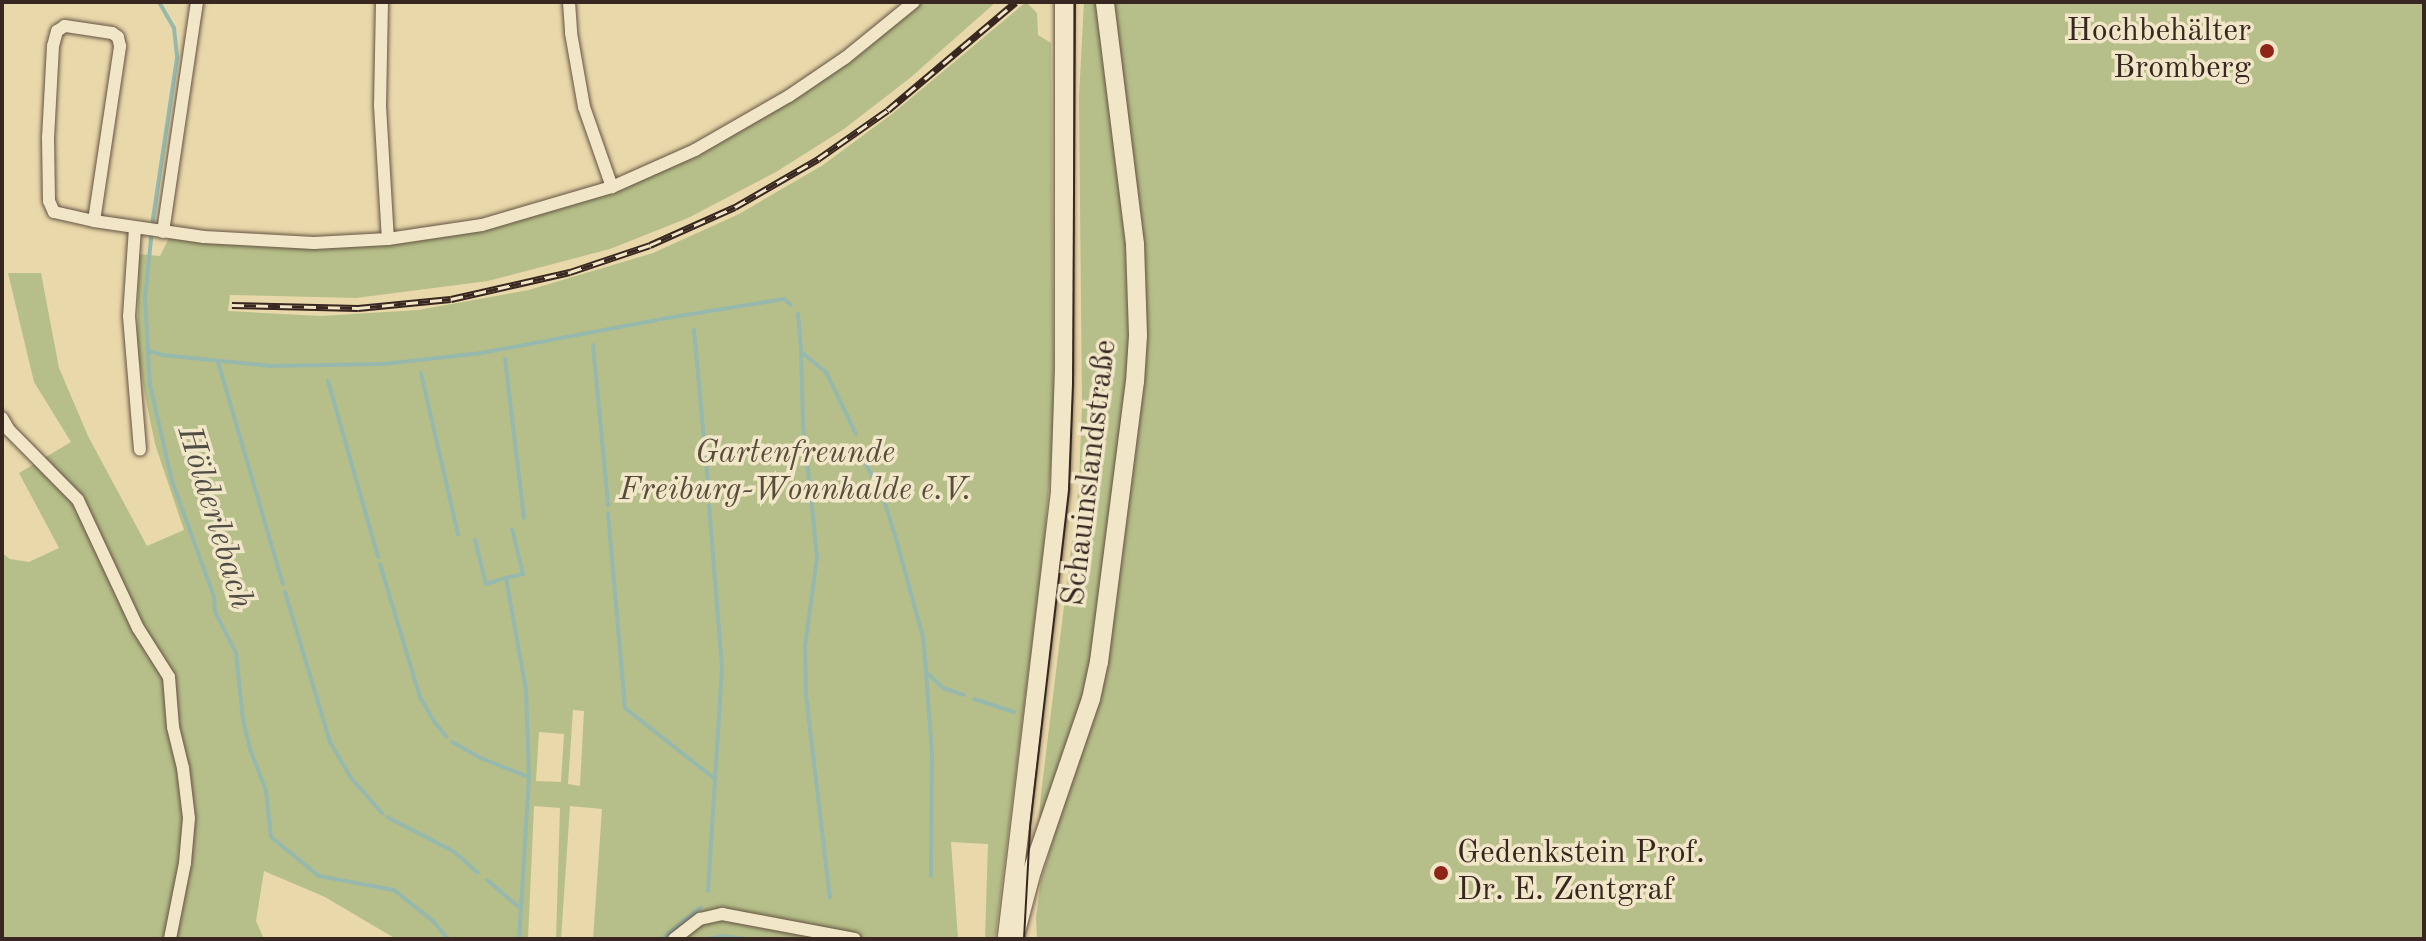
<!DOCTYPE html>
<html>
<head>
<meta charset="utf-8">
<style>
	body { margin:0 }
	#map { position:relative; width:2426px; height:941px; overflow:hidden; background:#e9d8aa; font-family:"Old Standard TT",serif }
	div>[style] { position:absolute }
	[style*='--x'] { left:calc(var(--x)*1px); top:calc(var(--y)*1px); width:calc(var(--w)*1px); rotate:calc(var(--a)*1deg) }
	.green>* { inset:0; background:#b6bf89 }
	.stream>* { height:4px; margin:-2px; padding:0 2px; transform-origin:2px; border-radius:2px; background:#97b9ad }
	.roads { filter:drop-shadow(0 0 2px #645342) drop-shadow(0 0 2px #645342) }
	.street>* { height:12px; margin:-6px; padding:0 6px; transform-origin:6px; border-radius:6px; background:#f1e6c8 }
	.secondary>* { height:18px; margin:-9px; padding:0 9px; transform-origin:9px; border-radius:9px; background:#f1e6c8 }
	.tram>* { height:2px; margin:-1px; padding:0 1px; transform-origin:1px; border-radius:1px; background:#372720 }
	.rail>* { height:7px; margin-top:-3.5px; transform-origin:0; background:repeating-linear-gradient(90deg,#f1e6c8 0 12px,#372720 0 24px); box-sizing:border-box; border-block:2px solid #372720 }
	.dots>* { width:22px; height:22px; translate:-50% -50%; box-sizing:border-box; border:4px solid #f1e6c8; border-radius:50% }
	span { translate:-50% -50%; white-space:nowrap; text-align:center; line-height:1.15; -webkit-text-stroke:7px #f1e6c8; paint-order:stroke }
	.poi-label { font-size:32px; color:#372720 }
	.right { translate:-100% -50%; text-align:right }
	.left { translate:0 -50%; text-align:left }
	.park-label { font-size:32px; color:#574d3a; font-style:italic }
	.street-label { font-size:32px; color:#372720 }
	.water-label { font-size:34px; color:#4f4c43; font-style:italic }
	.frame { position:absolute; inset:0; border:4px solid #372720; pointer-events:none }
</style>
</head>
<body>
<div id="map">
	<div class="green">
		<i style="clip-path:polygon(evenodd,921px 2px,996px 2px,910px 78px,844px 129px,776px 172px,688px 218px,610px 249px,488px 281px,356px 298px,230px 295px,228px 311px,321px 316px,418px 310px,529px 290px,653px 253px,739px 214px,823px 165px,892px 114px,1026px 2px,1037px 13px,1038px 35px,1051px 43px,1054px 428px,1043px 555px,995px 939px,985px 939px,988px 844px,951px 842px,958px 938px,963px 939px,593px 939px,602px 809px,570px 806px,561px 939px,556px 939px,560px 808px,534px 806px,528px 939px,396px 939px,325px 897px,264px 871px,256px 921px,264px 939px,2px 939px,2px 553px,10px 559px,29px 562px,59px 548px,19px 473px,71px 442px,34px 382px,8px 273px,41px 273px,59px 368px,88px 436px,147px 546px,184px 530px,155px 444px,145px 395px,137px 346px,139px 254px,160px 256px,169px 238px,321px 248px,483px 230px,614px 193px,699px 154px,854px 57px,921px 2px,573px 710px,584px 711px,580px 786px,568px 784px,573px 710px,921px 2px,539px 732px,564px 734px,561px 782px,536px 781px,539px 732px)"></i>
		<i style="clip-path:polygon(1084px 2px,2424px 2px,2424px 939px,1037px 939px,1036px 918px,1041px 880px,1056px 830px,1039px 818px,1041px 794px,1079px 484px,1082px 406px,1079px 97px)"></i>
	</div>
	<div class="stream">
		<i style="--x:159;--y:2;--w:30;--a:60"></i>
		<i style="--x:174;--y:28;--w:30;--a:84"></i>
		<i style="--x:177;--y:58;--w:163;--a:98.5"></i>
		<i style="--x:153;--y:219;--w:80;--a:95.7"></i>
		<i style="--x:145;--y:299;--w:86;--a:86.7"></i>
		<i style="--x:150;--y:385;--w:98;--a:77.1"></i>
		<i style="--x:172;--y:481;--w:123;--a:70.1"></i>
		<i style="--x:214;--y:597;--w:15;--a:86"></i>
		<i style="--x:215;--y:612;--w:46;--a:62.9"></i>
		<i style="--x:236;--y:653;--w:67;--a:84"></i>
		<i style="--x:243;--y:720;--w:30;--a:76"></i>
		<i style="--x:250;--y:749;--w:45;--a:69.1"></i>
		<i style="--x:266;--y:791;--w:46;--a:83.8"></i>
		<i style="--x:271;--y:837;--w:62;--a:39.1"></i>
		<i style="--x:319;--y:876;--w:76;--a:10.6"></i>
		<i style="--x:394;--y:890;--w:50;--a:38.5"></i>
		<i style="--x:433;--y:921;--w:23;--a:50"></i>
		<i style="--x:798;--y:314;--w:38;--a:85"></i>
		<i style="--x:801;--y:352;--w:32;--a:39"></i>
		<i style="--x:826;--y:372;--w:69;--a:64.2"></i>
		<i style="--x:661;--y:319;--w:125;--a:-9.2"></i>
		<i style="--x:784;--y:299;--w:9;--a:41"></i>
		<i style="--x:694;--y:330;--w:165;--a:84.8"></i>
		<i style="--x:593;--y:345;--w:161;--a:84.6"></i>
		<i style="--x:147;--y:350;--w:16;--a:18"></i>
		<i style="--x:162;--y:355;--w:109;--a:5.8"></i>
		<i style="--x:270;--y:366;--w:114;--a:-1"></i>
		<i style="--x:384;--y:364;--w:98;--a:-6.5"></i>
		<i style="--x:481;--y:353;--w:179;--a:-10.6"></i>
		<i style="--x:801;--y:352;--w:73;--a:88.4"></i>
		<i style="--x:803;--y:425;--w:63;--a:83.7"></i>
		<i style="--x:505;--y:359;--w:160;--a:83.2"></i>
		<i style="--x:218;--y:362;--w:231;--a:73.7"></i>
		<i style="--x:421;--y:373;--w:166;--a:77.1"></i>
		<i style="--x:328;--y:381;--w:183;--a:74.1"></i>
		<i style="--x:864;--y:460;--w:45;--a:63.4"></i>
		<i style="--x:884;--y:500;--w:41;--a:72.9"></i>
		<i style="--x:896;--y:539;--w:102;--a:74.6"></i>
		<i style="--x:923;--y:637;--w:35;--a:85"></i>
		<i style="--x:926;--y:672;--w:23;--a:43"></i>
		<i style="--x:943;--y:688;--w:22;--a:18"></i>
		<i style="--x:811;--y:496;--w:62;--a:84.5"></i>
		<i style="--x:817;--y:558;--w:89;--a:97.8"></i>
		<i style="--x:805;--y:646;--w:49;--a:88.8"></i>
		<i style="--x:806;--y:695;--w:204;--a:83.3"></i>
		<i style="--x:608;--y:513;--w:196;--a:85"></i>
		<i style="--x:625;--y:708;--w:115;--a:38.3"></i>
		<i style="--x:475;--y:540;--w:45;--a:76"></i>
		<i style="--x:486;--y:584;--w:21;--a:-17"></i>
		<i style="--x:506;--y:578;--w:114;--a:79.9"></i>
		<i style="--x:526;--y:690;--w:87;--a:88"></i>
		<i style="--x:529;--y:777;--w:162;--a:93.5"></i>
		<i style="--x:380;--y:564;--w:139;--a:73.3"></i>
		<i style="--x:420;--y:697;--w:30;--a:60"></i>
		<i style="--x:435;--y:723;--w:18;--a:49"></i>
		<i style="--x:506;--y:578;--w:17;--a:-13"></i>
		<i style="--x:523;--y:574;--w:46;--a:-103.7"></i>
		<i style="--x:285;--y:592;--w:157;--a:73.3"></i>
		<i style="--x:330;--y:742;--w:42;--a:59.7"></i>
		<i style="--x:351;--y:778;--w:47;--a:48.5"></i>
		<i style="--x:926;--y:672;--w:81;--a:85.8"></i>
		<i style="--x:932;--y:753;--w:123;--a:90.5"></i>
		<i style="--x:974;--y:699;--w:42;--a:18"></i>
		<i style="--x:452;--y:742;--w:35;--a:29"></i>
		<i style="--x:483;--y:759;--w:49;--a:21.4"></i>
		<i style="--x:387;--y:817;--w:74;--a:27.3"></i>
		<i style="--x:453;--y:851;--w:33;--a:41"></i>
		<i style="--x:487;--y:880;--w:43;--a:40.3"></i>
		<i style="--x:708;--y:891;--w:224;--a:-86.4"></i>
		<i style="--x:722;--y:667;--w:162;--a:-94.6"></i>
		<i style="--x:662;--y:939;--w:50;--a:-39.4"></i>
		<i style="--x:708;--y:939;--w:14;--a:-12"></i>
		<i style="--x:722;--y:936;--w:25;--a:7"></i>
	</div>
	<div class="roads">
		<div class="street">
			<i style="--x:382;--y:2;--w:104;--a:91.1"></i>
			<i style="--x:380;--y:106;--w:133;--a:86.6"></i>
			<i style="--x:569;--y:2;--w:31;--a:86"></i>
			<i style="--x:571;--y:33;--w:75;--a:80"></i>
			<i style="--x:584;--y:107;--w:85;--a:70.7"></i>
			<i style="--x:94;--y:221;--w:177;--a:-81.5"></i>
			<i style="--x:120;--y:46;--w:9;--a:-103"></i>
			<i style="--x:118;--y:37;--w:7;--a:-146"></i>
			<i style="--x:112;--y:33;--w:48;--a:-171.5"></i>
			<i style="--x:65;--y:26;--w:9;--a:148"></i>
			<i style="--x:57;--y:31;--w:16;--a:105"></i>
			<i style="--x:53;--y:46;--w:91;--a:93.1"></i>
			<i style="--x:48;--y:137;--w:64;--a:89.1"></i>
			<i style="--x:49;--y:201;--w:12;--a:66"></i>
			<i style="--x:54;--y:212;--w:41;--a:12.7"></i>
			<i style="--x:94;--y:221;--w:111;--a:8.3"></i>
			<i style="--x:204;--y:237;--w:110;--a:3.1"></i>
			<i style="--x:314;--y:243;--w:74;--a:-3.1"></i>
			<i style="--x:388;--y:239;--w:95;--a:-8.5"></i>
			<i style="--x:482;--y:225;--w:135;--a:-16.3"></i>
			<i style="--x:612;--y:187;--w:91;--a:-24"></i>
			<i style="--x:695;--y:150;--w:108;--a:-29.9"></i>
			<i style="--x:789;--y:96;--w:68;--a:-34.2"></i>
			<i style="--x:845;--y:58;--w:89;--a:-39.1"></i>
			<i style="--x:135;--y:228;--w:88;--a:93.9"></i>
			<i style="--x:129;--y:316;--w:134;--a:85.3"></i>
			<i style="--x:163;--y:232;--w:232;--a:-81.6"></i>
			<i style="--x:2;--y:418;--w:14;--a:60"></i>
			<i style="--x:9;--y:430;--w:98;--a:45.4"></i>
			<i style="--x:78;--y:500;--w:141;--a:64.9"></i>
			<i style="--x:138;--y:628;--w:58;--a:57.7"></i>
			<i style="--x:169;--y:677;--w:50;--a:85.4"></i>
			<i style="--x:173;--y:727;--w:42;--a:76.3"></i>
			<i style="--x:183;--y:768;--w:50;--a:83.2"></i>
			<i style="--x:189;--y:818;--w:45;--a:95.1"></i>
			<i style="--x:185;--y:863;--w:77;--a:101.2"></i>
			<i style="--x:674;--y:939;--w:33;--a:-38"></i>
			<i style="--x:700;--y:919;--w:23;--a:-13"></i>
			<i style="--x:722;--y:914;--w:135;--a:10.6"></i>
		</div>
		<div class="secondary">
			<i style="--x:1007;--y:936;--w:450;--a:-83.2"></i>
			<i style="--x:1060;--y:489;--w:119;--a:-88.1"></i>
			<i style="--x:1064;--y:370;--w:368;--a:-90"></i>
			<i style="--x:1014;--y:939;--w:70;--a:-75.2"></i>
			<i style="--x:1032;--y:871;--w:182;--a:-71.1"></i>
			<i style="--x:1091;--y:699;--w:38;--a:-78"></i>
			<i style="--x:1099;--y:662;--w:282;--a:-82.7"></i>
			<i style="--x:1135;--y:382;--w:47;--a:-86.3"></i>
			<i style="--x:1138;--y:335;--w:91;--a:-91.9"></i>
			<i style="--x:1135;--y:244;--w:244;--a:-97.1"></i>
		</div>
	</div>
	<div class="tram">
		<i style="--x:1024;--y:939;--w:112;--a:-86.9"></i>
		<i style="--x:1030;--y:827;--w:341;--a:-83.4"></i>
		<i style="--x:1069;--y:488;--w:105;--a:-87.8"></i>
		<i style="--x:1073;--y:383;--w:381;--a:-89.7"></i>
	</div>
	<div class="rail">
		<i style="--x:232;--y:305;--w:126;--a:1.4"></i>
		<i style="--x:358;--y:308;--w:93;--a:-5.5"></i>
		<i style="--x:451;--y:299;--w:122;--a:-12.8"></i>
		<i style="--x:570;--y:272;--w:84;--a:-18.6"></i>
		<i style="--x:650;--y:245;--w:93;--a:-24.1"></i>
		<i style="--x:735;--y:207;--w:96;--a:-30"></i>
		<i style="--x:818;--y:159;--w:85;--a:-35"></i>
		<i style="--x:888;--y:110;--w:167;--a:-40.2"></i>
	</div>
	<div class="dots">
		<i style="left:2267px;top:51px;background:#8f2418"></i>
		<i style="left:1441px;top:873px;background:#8f2418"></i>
	</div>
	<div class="poi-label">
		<span class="right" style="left:2251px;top:51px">Hochbehälter<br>Bromberg</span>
		<span class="left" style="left:1457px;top:873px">Gedenkstein Prof.<br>Dr. E. Zentgraf</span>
	</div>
	<div class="park-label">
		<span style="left:795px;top:473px">Gartenfreunde<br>Freiburg-Wonnhalde e.V.</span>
	</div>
	<div class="street-label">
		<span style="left:1091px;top:473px;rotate:-83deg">Schauinslandstraße</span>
	</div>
	<div class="water-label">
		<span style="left:214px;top:518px;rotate:73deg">Hölderlebach</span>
	</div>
	<div class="frame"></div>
</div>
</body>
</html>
